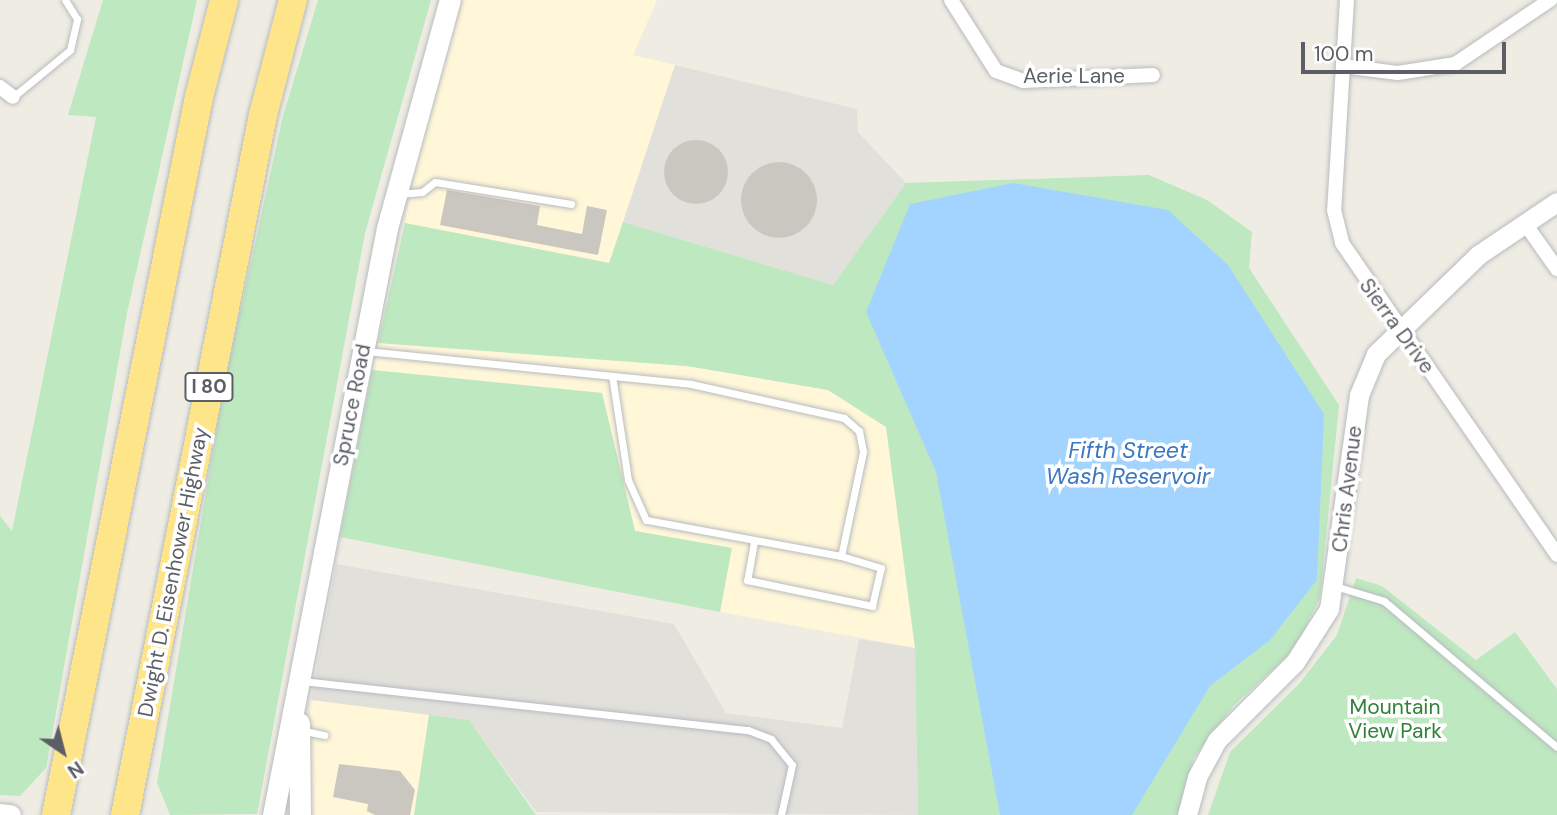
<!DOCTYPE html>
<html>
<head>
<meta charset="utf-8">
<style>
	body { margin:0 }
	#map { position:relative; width:1557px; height:815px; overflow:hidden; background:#efede3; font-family:"DM Sans",sans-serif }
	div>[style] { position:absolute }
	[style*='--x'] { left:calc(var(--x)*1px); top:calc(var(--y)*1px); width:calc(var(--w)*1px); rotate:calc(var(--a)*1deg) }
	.commercial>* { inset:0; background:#fff7d8 }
	.industrial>* { inset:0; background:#e2e0db }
	.green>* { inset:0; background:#bee8c0 }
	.water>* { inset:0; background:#a3d4ff }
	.building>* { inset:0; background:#cac7c0 }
	.round { border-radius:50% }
	.roads { filter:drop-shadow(0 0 2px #b8bbc0) drop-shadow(0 0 2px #b8bbc0) }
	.service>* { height:7px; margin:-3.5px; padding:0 3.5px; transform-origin:3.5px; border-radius:3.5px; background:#fff }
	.minor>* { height:14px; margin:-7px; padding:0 7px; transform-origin:7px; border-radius:7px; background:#fff }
	.tertiary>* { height:19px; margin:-9.5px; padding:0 9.5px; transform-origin:9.5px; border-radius:9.5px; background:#fff }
	.secondary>* { height:21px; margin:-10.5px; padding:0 10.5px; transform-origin:10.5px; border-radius:10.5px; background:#fff }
	.motorway>* { height:28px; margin:-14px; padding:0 14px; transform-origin:14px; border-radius:14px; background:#ffe58a }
	span { translate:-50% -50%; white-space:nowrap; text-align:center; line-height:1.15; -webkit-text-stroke:7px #fff; paint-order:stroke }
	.shield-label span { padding:2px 5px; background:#fff; border:2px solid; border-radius:5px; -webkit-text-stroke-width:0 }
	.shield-label { font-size:19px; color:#5b5f65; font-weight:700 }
	.street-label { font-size:21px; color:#5b5f65 }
	.park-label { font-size:21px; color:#2f8235 }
	.water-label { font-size:23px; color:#3c78c1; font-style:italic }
	.north { position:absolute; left:28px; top:717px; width:70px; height:70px; -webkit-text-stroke:5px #fff; paint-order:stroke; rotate:145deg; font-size:19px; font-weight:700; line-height:28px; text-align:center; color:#5b5f65 }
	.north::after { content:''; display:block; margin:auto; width:24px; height:32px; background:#5b5f65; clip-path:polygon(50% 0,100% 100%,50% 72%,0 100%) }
	.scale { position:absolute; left:1301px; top:42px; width:205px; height:32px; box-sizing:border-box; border:4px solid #5b5f65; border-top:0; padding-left:9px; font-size:21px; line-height:24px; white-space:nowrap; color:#5b5f65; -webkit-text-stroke:5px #fff; paint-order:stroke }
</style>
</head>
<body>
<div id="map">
	<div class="commercial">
		<i style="clip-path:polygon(460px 0,657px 0,633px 55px,675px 65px,610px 263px,405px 223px,426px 107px)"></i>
		<i style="clip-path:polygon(378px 343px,687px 366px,828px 390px,887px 427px,915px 648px,720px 612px,731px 548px,635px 531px,602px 393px,372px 370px)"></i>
		<i style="clip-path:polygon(312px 691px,429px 715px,414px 815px,309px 815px,303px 789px)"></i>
	</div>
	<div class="industrial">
		<i style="clip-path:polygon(675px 65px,857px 109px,858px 132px,906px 183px,833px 285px,623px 222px)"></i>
		<i style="clip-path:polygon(336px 564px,674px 624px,726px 713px,842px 728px,859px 639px,915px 648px,918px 815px,536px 812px,469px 720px,311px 700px)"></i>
	</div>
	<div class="green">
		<i style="clip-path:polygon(103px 0,197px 0,127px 313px,46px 768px,20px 796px,0 795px,0 516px,12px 531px,96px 117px,68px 115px)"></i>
		<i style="clip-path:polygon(318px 0,431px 0,365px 233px,257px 814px,170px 815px,157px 783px,224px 385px,283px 116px)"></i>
		<i style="clip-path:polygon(1149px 175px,1207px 200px,1252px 232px,1249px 268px,1339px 405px,1320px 598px,1295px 649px,1234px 705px,1194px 757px,1178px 815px,918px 815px,915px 648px,886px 427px,828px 390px,687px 366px,378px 343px,405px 223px,609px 263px,623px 222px,833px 285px,906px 183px)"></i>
		<i style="clip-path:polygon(372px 370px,602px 393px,635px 531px,732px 548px,720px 612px,340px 537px)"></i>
		<i style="clip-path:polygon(1356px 578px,1382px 586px,1476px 660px,1515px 632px,1557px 689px,1557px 815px,1208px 815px,1230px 752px,1299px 684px,1337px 635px)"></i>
		<i style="clip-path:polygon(429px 715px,469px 720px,536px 815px,414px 815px)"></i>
	</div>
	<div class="water">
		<i style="clip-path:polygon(1013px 183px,1168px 210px,1228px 265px,1324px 414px,1317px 580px,1270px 640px,1210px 686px,1132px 815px,1000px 815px,936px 472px,866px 312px,910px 204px)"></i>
	</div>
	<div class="building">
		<i class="round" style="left:664px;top:140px;width:64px;height:64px"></i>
		<i class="round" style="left:741px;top:162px;width:76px;height:76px"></i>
		<i style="clip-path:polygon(447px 190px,540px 206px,537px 225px,582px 234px,587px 206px,607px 210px,598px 255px,440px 225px)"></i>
		<i style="clip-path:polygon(339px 764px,400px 771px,415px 790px,410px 815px,375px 815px,367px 811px,368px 804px,333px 797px)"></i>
	</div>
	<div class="roads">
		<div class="service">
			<i style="--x:13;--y:97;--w:74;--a:-39.5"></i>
			<i style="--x:70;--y:50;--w:32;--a:-77"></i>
			<i style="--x:77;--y:19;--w:22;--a:-122"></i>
			<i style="--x:399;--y:194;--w:23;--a:-5"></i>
			<i style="--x:422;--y:192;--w:16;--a:-38"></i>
			<i style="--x:435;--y:182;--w:138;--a:9.2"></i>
			<i style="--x:367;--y:351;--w:326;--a:5.8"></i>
			<i style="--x:691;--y:384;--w:157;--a:12.5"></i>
			<i style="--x:844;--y:418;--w:20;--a:41"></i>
			<i style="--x:859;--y:431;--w:21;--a:79"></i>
			<i style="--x:863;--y:452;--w:106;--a:101.9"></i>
			<i style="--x:841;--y:556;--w:198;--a:-169.5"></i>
			<i style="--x:646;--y:520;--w:44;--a:-114.2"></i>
			<i style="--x:628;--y:480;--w:105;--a:-98.7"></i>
			<i style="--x:754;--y:542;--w:39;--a:100"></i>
			<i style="--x:747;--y:580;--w:128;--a:11.7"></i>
			<i style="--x:872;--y:606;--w:39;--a:-77"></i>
			<i style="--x:881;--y:568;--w:42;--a:-163.3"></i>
			<i style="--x:1335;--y:586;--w:51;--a:17"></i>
			<i style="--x:1384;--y:601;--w:226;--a:40.2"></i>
			<i style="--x:302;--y:681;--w:449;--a:6.3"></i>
			<i style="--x:748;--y:730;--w:25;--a:21"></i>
			<i style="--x:771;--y:739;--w:33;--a:51"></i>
			<i style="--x:792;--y:765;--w:51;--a:102.4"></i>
			<i style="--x:300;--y:730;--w:25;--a:12"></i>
		</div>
		<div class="minor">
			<i style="--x:951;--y:0;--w:84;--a:57.6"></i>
			<i style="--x:996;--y:71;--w:29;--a:20"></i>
			<i style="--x:1023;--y:81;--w:130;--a:-2.6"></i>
			<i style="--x:1347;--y:0;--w:210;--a:93.5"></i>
			<i style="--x:1334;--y:210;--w:34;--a:76"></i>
			<i style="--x:1342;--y:243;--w:379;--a:55.4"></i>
			<i style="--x:1343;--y:66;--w:55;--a:7.3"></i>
			<i style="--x:1398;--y:73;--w:58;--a:-9"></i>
			<i style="--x:1455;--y:64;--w:115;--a:-34"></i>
			<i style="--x:0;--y:87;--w:16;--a:38"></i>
			<i style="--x:1526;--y:225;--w:54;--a:54.8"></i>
		</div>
		<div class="tertiary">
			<i style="--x:1187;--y:815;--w:39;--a:-75"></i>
			<i style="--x:1197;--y:777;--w:42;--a:-61.6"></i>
			<i style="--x:1217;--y:740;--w:110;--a:-45"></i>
			<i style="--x:1295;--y:662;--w:63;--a:-57.3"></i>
			<i style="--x:1329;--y:609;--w:216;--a:-82"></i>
			<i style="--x:1359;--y:395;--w:44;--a:-67.5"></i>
			<i style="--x:1376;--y:354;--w:142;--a:-44.1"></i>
			<i style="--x:1478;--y:255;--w:95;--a:-33.9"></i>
		</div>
		<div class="secondary">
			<i style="--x:299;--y:723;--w:92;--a:89.4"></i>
			<i style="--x:0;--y:814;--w:10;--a:6"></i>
			<i style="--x:273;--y:815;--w:598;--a:-79.01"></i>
			<i style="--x:387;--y:228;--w:237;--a:-74.6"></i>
		</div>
		<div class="motorway">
			<i style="--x:56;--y:815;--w:732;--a:-78.74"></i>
			<i style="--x:199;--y:97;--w:100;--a:-75.5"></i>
			<i style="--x:125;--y:815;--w:713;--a:-78.85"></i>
			<i style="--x:263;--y:115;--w:119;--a:-75.4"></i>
		</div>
	</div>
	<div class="shield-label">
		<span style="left:209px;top:387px">I 80</span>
	</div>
	<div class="street-label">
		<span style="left:1074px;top:76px">Aerie Lane</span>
		<span style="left:1397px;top:326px;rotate:54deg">Sierra Drive</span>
		<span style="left:352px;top:405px;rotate:-79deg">Spruce Road</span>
		<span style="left:1347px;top:489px;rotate:-83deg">Chris Avenue</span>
		<span style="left:173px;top:572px;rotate:-79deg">Dwight D. Eisenhower Highway</span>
	</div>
	<div class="park-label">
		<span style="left:1395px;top:719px">Mountain<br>View Park</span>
	</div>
	<div class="water-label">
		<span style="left:1128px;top:463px">Fifth Street<br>Wash Reservoir</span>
	</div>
	<div class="north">N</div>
	<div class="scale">100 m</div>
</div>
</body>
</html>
